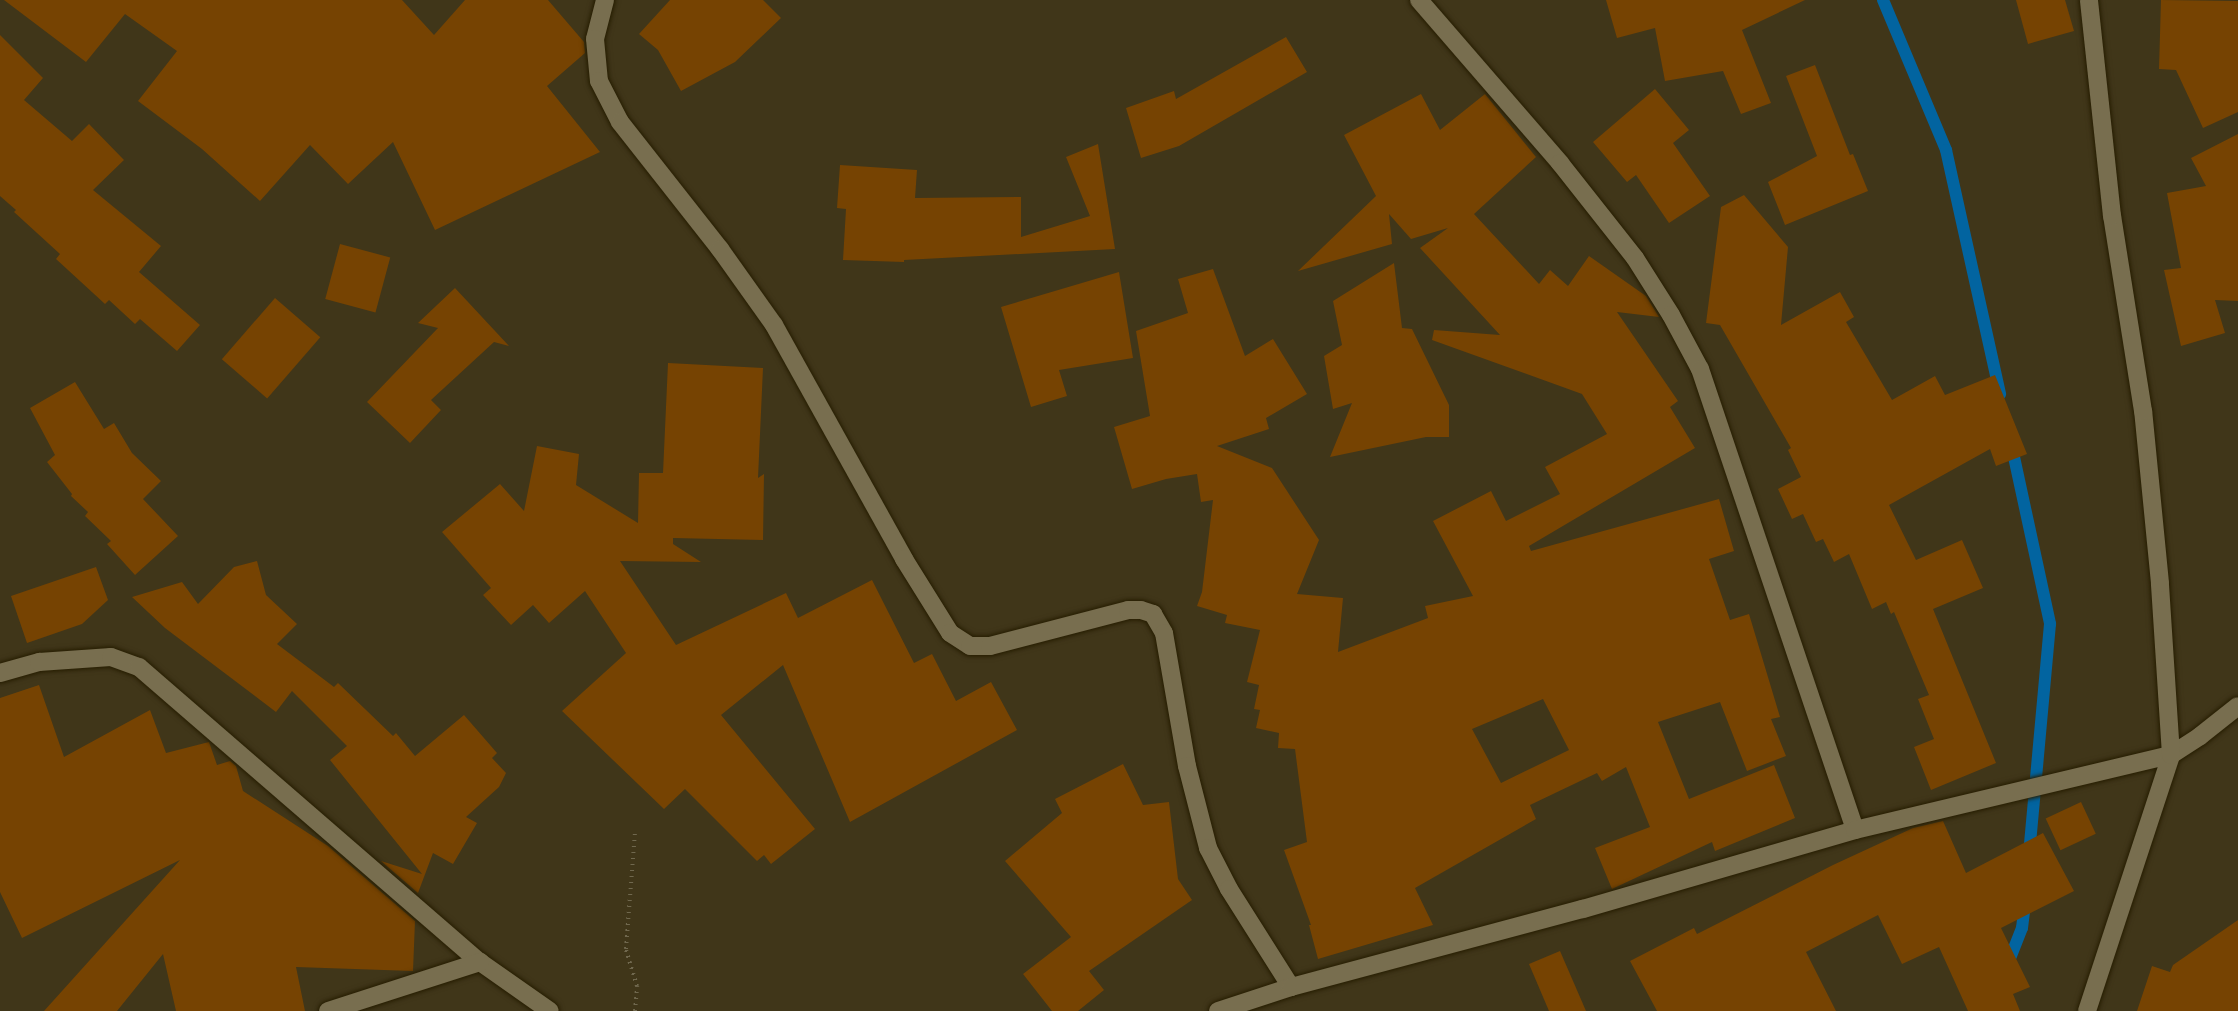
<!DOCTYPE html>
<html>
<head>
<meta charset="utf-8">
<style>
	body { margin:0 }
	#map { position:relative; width:2238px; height:1011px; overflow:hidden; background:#403619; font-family:Georgia,serif }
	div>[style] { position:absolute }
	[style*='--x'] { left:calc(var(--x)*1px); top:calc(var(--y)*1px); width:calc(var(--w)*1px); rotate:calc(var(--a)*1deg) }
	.stream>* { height:12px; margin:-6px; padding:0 6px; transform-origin:6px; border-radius:6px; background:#0264a0 }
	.building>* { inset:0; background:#764302; transform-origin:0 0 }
	.path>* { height:4px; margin-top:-2px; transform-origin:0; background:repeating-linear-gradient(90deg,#70684e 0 1.5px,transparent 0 6px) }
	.roads { filter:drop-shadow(0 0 2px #261d01) drop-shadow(0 0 2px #261d01) }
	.street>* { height:18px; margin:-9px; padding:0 9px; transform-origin:9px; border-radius:9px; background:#786e4f }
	span { translate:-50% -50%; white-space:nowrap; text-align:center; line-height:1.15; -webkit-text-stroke:6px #352c0f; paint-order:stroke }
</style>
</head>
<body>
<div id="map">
	<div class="stream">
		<i style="--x:1883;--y:0;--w:163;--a:67.2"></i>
		<i style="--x:1946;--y:150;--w:250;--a:77.5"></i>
		<i style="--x:2011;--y:443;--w:185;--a:77.8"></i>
		<i style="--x:2050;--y:624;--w:233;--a:95.2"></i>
		<i style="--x:2007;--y:966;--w:41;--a:-68.5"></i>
		<i style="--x:2022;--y:928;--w:25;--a:-83"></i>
	</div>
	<div class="building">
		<i style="clip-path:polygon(4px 0,402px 0,434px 35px,465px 0,548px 0,584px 42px,585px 53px,547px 86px,600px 152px,435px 230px,393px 142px,348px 184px,310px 145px,260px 201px,202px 149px,138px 101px,177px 51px,125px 14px,86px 62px)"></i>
		<i style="clip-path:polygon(670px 0,763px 0,781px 18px,735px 62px,681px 91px,658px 50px,639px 34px)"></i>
		<i style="clip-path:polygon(1606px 0,1805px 0,1742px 30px,1771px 103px,1741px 114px,1723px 71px,1665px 81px,1655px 28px,1617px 38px)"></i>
		<i style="clip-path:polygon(2016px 0,2065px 0,2074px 31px,2028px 44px)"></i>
		<i style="clip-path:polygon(2161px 0,2238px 1px,2238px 112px,2203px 128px,2176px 70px,2159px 69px)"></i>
		<i style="clip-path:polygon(0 35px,43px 78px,24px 100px,72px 141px,89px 124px,124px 160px,93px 190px,161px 246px,139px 272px,200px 325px,177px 351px,140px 319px,135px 324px,109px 300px,105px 304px,56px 259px,60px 254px,14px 212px,16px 210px,0 196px)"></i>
		<i style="clip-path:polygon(1286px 37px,1307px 72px,1179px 146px,1141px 158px,1126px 108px,1174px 91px,1176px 99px)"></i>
		<i style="clip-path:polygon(1815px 65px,1850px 155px,1853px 154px,1868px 191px,1785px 225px,1768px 182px,1817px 156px,1786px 76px)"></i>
		<i style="clip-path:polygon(1655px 89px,1689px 130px,1673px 143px,1710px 196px,1669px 223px,1636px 175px,1627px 182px,1593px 142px)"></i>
		<i style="clip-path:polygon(evenodd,1421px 94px,1440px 130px,1485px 94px,1536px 157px,1474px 214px,1539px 284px,1550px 270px,1568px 286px,1589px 256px,1646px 296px,1659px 317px,1617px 312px,1678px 401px,1670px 407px,1695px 448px,1529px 546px,1531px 551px,1719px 499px,1734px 551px,1709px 559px,1730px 620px,1749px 614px,1780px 717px,1771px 719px,1786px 756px,1747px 771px,1720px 702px,1658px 722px,1689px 799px,1774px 765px,1795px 818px,1715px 851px,1712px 842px,1612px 889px,1595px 848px,1650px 827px,1626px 767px,1602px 781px,1597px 773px,1530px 805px,1536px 819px,1415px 888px,1433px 925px,1318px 959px,1309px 925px,1311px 925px,1284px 850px,1307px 842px,1295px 749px,1278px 748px,1279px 733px,1256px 728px,1260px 710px,1254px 709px,1259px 685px,1247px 682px,1260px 630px,1225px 623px,1227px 615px,1197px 606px,1202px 592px,1213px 500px,1201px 502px,1197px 474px,1166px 479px,1132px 489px,1114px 427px,1150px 416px,1136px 331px,1188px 313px,1178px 279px,1213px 269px,1245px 356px,1273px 339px,1307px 394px,1266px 418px,1269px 429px,1217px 446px,1272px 468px,1319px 540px,1297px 594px,1343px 598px,1338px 652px,1428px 618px,1425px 606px,1473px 596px,1433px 521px,1491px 491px,1506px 521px,1560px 494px,1545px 467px,1607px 434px,1582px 394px,1432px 340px,1434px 330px,1500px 335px,1420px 248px,1448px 228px,1411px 239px,1389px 214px,1392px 244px,1298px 271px,1376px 196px,1344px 135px,1421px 94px,1543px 699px,1569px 750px,1501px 783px,1472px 729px,1543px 699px)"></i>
		<i style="clip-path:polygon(2238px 134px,2238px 301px,2215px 300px,2225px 333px,2181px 346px,2164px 270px,2181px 268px,2167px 193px,2206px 186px,2191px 158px)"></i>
		<i style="clip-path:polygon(1098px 144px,1115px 249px,904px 260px,904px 262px,843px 260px,846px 209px,837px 208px,840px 165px,917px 170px,915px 198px,1021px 197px,1021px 237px,1090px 216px,1066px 157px)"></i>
		<i style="clip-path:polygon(1744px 195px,1788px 247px,1781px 325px,1840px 292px,1854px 317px,1846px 322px,1892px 400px,1935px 376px,1945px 395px,1995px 375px,2027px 454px,1996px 466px,1990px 449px,1889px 505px,1916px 560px,1962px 540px,1983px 588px,1933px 609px,1996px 763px,1931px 790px,1914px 747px,1934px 739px,1918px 699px,1929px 695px,1894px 612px,1891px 614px,1886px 602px,1872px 609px,1849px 554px,1834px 562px,1823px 539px,1816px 542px,1803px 514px,1792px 519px,1778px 489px,1801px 477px,1788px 450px,1791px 448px,1720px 325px,1706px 323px,1721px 207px)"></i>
		<i style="left:340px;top:244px;width:52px;height:57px;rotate:15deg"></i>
		<i style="clip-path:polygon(1394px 263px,1402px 328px,1412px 329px,1449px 405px,1449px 437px,1426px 437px,1330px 457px,1352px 403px,1333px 409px,1324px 356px,1342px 345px,1333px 301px)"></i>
		<i style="clip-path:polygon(1119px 272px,1133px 358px,1059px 370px,1067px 396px,1031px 407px,1001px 307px)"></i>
		<i style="clip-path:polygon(455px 288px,509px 346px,494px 342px,431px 400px,441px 410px,410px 443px,367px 402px,438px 328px,418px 323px)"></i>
		<i style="left:275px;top:298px;width:60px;height:81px;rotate:41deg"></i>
		<i style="clip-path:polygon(668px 363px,763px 368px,758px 478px,764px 474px,763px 540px,673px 538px,673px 544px,701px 562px,620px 561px,676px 645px,786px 593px,798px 618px,872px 580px,914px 663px,932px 654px,956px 701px,991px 682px,1017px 730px,850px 822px,783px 665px,721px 715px,815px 829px,771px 864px,764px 855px,757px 861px,685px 789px,664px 809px,562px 711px,626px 653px,585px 591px,549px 623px,533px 605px,511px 625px,483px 595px,491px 588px,442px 532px,500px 484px,524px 511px,537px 446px,579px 454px,576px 485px,638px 523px,639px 473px,663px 473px)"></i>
		<i style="clip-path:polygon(75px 382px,104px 429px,114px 423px,132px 453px,161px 481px,143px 499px,178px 536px,135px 575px,107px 544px,111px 541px,85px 516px,88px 512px,71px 496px,72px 494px,47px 462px,55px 455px,30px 408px)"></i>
		<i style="clip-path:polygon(257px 561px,266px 595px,297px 624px,277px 644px,334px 687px,338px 683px,393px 736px,396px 733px,415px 756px,464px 715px,497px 753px,492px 758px,506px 773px,499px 787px,466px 817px,477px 823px,453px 864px,433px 853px,418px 893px,381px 861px,422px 874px,330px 760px,347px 746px,292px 691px,276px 712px,165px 628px,132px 597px,182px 582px,198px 604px,234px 567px)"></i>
		<i style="clip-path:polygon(96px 567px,108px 600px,82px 624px,27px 643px,11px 596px)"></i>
		<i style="clip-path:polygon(39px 685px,64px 757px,150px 710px,166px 753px,209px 742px,217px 765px,230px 761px,236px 766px,243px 791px,328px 846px,415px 921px,413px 971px,296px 967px,305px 1011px,176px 1011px,163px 954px,117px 1011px,44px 1011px,180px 860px,22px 938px,0 892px,0 698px)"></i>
		<i style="clip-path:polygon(1123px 764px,1143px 805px,1169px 802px,1178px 879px,1192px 900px,1089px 971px,1104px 990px,1078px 1011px,1052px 1011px,1023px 974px,1071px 937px,1005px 861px,1062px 813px,1055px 799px)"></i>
		<i style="left:2081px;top:802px;width:35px;height:39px;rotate:65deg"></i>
		<i style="clip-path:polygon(1943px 821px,1966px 873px,2043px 833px,2074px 891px,2001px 928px,2030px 987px,2013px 994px,2020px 1011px,1968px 1011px,1939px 947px,1902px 964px,1878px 915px,1806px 952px,1836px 1011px,1657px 1011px,1630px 961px,1694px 928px,1697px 934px,1833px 865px,1913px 828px)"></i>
		<i style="clip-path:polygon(2238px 920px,2238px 1011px,2137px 1011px,2152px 966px,2170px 972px,2173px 965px)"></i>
		<i style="clip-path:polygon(1560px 951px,1586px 1011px,1549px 1011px,1529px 964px)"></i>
	</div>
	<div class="path">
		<i style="--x:635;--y:1011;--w:25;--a:-85"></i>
		<i style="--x:637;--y:986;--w:39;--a:-107"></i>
		<i style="--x:626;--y:949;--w:116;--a:-85.6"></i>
	</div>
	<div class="roads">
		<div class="street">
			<i style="--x:605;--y:0;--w:40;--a:104.4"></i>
			<i style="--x:595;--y:39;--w:42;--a:84.6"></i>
			<i style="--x:599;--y:81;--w:46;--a:62.9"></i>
			<i style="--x:620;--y:122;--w:162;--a:51.8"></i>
			<i style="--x:720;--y:249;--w:93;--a:54.6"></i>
			<i style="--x:774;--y:325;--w:268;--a:60.9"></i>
			<i style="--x:904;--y:559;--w:87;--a:58.1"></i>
			<i style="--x:950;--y:633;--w:24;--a:33"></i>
			<i style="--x:970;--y:646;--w:20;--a:0"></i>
			<i style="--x:990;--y:646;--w:143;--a:-14.6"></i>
			<i style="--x:1128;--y:610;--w:13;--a:0"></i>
			<i style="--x:1141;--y:610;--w:13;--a:18"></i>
			<i style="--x:1153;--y:614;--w:22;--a:60"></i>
			<i style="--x:1164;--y:633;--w:135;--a:80.2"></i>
			<i style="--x:1187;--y:766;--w:85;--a:75.6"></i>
			<i style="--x:1208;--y:848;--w:46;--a:62.9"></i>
			<i style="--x:1229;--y:889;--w:116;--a:57.7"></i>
			<i style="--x:1419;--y:0;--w:216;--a:49.1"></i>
			<i style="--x:1560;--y:163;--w:121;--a:51.7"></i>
			<i style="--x:1635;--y:258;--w:67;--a:57.7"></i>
			<i style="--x:1671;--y:315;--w:61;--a:61.8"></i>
			<i style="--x:1700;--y:369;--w:486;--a:71.4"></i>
			<i style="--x:0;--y:673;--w:41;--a:-15.8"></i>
			<i style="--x:39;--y:662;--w:72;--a:-4"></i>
			<i style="--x:111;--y:657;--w:30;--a:20"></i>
			<i style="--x:139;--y:667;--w:451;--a:40.9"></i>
			<i style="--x:480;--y:962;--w:85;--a:35"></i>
			<i style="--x:328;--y:1011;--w:160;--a:-17.9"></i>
			<i style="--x:1218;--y:1011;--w:77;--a:-18.2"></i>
			<i style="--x:1291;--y:987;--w:302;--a:-15"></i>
			<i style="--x:1583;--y:909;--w:283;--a:-16.2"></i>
			<i style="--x:1855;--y:830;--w:325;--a:-13.4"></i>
			<i style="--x:2171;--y:755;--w:35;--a:-33"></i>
			<i style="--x:2200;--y:736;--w:48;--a:-38.3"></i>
			<i style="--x:2087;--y:1011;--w:269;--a:-71.8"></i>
			<i style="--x:2171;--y:755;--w:172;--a:-93.7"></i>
			<i style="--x:2160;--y:583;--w:173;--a:-95.6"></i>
			<i style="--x:2143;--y:411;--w:197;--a:-99"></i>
			<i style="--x:2112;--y:216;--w:217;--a:-96.1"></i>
		</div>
	</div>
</div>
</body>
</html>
